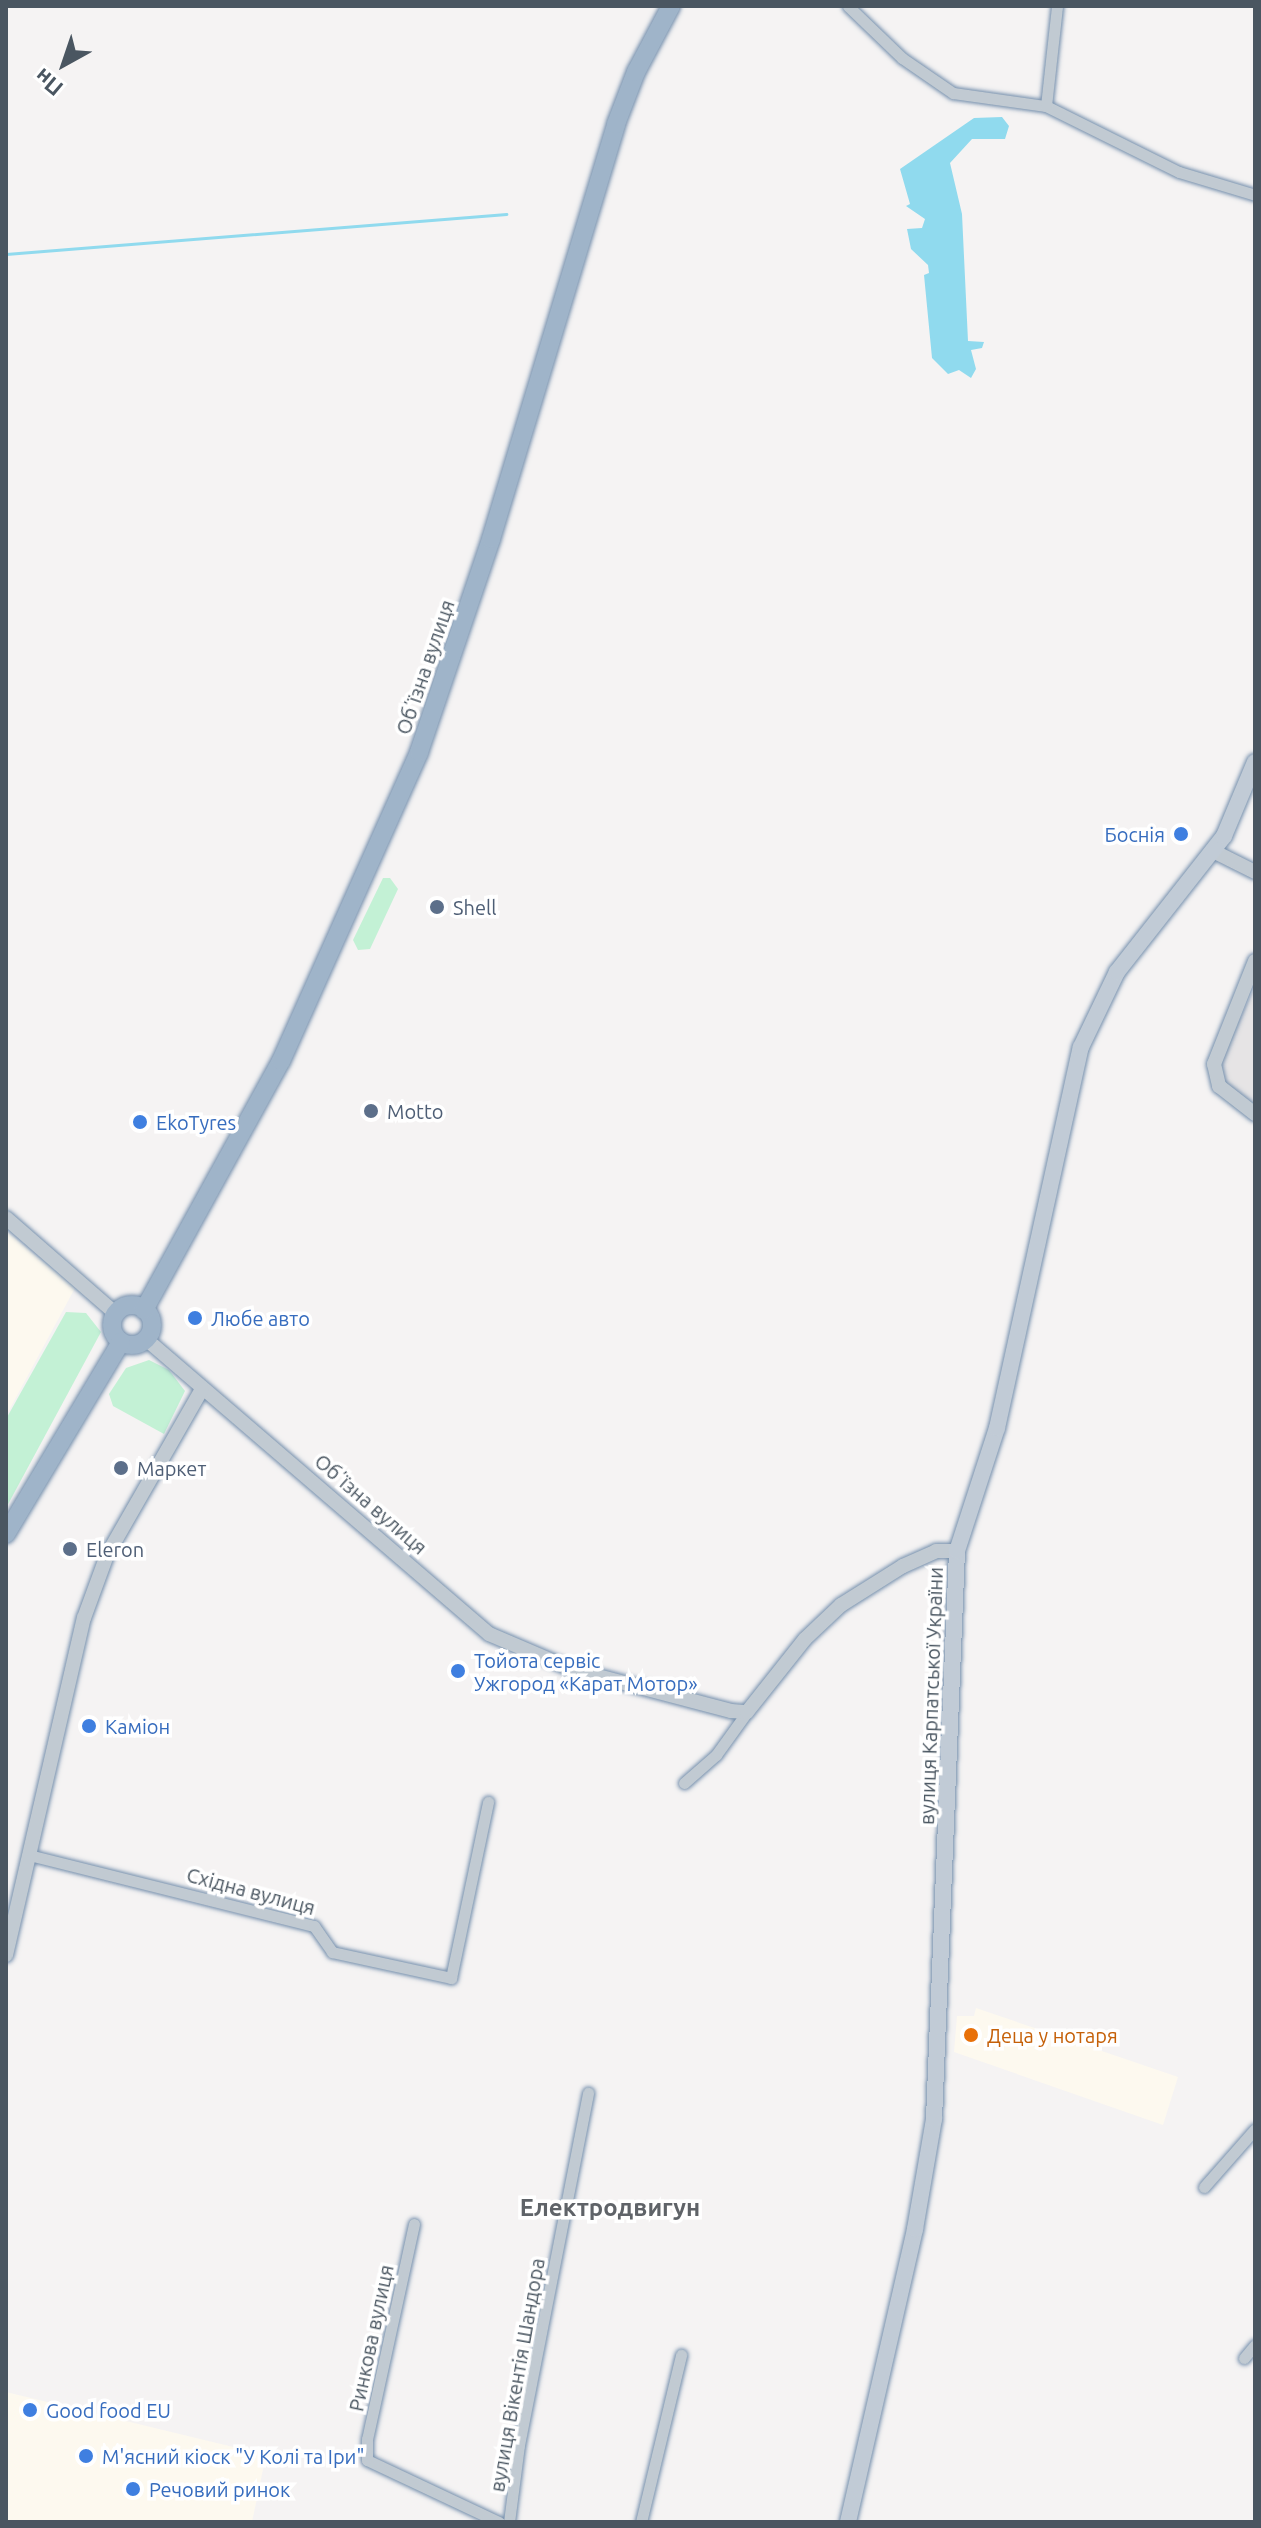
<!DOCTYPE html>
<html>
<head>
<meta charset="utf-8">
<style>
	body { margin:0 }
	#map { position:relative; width:1261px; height:2528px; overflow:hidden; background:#f5f3f3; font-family:Ubuntu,sans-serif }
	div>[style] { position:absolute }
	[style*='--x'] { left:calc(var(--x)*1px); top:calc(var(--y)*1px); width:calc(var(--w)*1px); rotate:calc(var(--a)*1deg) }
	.commercial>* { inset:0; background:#fdf9ef }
	.education>* { inset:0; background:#e6e4e5 }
	.green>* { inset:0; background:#c3f1d5 }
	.water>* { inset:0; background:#90daee }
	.stream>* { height:3px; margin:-1.5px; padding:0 1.5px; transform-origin:1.5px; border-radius:1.5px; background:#90daee }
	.roads { filter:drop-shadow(0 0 2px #7690ad) drop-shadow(0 0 2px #7690ad) }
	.minor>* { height:11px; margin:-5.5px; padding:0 5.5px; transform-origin:5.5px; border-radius:5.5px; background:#c1cad2 }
	.tertiary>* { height:14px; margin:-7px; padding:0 7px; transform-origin:7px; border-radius:7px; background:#c1cad2 }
	.secondary>* { height:16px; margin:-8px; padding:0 8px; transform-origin:8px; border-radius:8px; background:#c1cbd6 }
	.trunk>* { height:18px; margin:-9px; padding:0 9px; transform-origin:9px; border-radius:9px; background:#9fb4c9 }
	.trunk>.ring { margin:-9px; padding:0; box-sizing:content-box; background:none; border:18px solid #9fb4c9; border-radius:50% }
	.dots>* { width:22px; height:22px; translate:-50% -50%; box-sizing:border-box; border:4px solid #fff; border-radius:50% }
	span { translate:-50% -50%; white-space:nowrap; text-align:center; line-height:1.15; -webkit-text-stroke:7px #fff; paint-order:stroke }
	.street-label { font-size:20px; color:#4a5661 }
	.shop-label { font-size:20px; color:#366cbe }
	.right { translate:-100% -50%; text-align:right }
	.left { translate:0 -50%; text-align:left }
	.service-label { font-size:20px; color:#4e5e75 }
	.food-label { font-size:20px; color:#c56008 }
	.quarter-label { font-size:24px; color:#5f6368; font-weight:700 }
	.frame { position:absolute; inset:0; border:8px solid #4a5661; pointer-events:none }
	.north { position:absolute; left:24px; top:24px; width:80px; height:80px; -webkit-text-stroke:6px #fff; paint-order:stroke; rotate:220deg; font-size:22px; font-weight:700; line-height:32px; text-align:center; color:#4a5661 }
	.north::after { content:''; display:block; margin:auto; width:28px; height:36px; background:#4a5661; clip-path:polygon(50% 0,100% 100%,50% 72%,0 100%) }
</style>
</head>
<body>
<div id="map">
	<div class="commercial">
		<i style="clip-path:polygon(6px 1231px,75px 1288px,6px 1416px)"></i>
		<i style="clip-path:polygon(976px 2008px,1178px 2077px,1163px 2125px,954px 2052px,957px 2016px,974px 2016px)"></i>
		<i style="clip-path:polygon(6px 2392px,266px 2455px,252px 2522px,6px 2522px)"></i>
	</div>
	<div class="education">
		<i style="clip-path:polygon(1255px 986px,1255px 1106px,1226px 1089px,1217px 1070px)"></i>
	</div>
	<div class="green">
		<i style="clip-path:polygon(383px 878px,390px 878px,398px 889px,370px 949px,358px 950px,353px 940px)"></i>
		<i style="clip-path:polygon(66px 1312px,86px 1313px,101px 1332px,6px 1508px,6px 1419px)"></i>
		<i style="clip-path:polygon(149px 1360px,169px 1370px,185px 1391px,164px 1434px,113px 1406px,109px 1394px,126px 1368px)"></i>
	</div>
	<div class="water">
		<i style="clip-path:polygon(1002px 117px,1009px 126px,1005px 139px,972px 139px,950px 163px,962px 214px,968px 341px,984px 342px,982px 348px,971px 350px,976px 369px,971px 378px,959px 370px,948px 374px,932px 358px,924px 275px,929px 273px,928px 265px,911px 249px,907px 229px,922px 228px,925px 219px,906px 206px,910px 204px,900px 169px,974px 118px)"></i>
	</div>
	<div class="stream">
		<i style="--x:6;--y:254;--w:502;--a:-4.57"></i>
	</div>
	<div class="roads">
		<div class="minor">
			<i style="--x:848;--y:6;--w:75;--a:43.9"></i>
			<i style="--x:902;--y:58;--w:62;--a:34.5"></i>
			<i style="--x:953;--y:93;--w:94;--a:8"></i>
			<i style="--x:1046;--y:106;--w:148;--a:26.4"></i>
			<i style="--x:1179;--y:172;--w:79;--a:16.8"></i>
			<i style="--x:1046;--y:106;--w:101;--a:-83.7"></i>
			<i style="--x:684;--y:1783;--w:43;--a:-41.2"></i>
			<i style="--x:716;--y:1755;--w:53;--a:-54.2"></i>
			<i style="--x:29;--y:1855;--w:294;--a:14"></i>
			<i style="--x:314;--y:1926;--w:32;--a:55"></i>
			<i style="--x:332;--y:1952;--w:122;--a:12.3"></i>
			<i style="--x:451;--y:1978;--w:180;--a:-78.1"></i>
			<i style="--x:1204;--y:2187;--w:77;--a:-48.7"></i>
			<i style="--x:414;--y:2224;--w:220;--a:102.3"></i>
			<i style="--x:367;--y:2439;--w:21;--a:90"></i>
			<i style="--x:367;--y:2460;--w:146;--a:25.2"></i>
			<i style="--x:1244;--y:2358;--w:17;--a:-50"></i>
			<i style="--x:509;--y:2522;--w:78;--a:-82.6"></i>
			<i style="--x:519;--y:2445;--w:359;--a:-78.9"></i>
			<i style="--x:641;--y:2522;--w:172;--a:-76.5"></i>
		</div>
		<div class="tertiary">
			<i style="--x:1213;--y:851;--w:47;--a:26.6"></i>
			<i style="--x:1255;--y:961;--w:111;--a:111.7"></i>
			<i style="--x:1214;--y:1064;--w:23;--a:77"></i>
			<i style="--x:1219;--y:1086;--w:46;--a:37.9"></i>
			<i style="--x:6;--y:1218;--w:146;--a:41.1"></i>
			<i style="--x:146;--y:1339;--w:452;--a:40.7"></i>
			<i style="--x:489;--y:1634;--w:89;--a:23.1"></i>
			<i style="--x:571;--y:1669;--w:165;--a:14.7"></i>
			<i style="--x:731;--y:1711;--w:16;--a:4"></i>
			<i style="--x:747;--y:1712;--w:93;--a:-51.5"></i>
			<i style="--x:805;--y:1639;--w:50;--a:-43.4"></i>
			<i style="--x:841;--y:1605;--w:73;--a:-32.2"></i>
			<i style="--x:903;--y:1566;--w:36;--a:-24"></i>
			<i style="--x:936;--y:1551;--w:21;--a:0"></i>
			<i style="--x:6;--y:1955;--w:346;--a:-77"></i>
			<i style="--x:84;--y:1618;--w:67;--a:-69.9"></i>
			<i style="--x:107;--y:1555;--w:191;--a:-60.2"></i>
		</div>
		<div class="secondary">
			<i style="--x:848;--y:2522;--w:301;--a:-77.1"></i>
			<i style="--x:915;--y:2229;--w:112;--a:-80.2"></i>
			<i style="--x:934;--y:2119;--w:568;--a:-87.68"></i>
			<i style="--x:957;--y:1551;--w:129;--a:-72"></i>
			<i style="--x:997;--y:1428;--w:390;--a:-77.6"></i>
			<i style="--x:1081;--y:1047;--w:83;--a:-64.4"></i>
			<i style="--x:1117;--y:972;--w:173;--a:-51.8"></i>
			<i style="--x:1224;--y:836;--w:80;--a:-67.3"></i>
		</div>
		<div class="trunk">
			<i class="ring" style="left:112px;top:1305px;width:22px;height:22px"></i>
			<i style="--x:144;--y:1310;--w:284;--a:-61.2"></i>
			<i style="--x:281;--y:1061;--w:338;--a:-65.9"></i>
			<i style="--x:419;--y:752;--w:225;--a:-71.3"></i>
			<i style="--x:491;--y:539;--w:433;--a:-73.2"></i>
			<i style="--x:616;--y:124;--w:56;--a:-69"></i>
			<i style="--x:636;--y:72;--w:75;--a:-62.1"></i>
			<i style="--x:6;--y:1534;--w:224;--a:-59.1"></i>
		</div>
	</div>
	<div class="dots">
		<i style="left:1181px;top:834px;background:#3f7fe0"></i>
		<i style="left:437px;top:907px;background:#5c6f8a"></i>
		<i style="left:371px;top:1111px;background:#5c6f8a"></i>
		<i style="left:140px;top:1122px;background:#3f7fe0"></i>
		<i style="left:195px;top:1318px;background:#3f7fe0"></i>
		<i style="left:121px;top:1468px;background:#5c6f8a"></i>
		<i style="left:70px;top:1549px;background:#5c6f8a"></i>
		<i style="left:458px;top:1671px;background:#3f7fe0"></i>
		<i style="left:89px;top:1726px;background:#3f7fe0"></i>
		<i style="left:971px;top:2035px;background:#e8710a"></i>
		<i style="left:30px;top:2410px;background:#3f7fe0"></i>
		<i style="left:86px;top:2456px;background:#3f7fe0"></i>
		<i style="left:133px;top:2489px;background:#3f7fe0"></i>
	</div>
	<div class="street-label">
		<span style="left:425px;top:667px;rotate:-71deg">Обʼїзна вулиця</span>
		<span style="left:371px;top:1504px;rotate:41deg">Обʼїзна вулиця</span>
		<span style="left:931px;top:1696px;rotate:-88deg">вулиця Карпатської України</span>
		<span style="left:251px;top:1891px;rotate:15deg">Східна вулиця</span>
		<span style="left:371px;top:2338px;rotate:-78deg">Ринкова вулиця</span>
		<span style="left:517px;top:2375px;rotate:-80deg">вулиця Вікентія Шандора</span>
	</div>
	<div class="shop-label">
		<span class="right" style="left:1165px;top:834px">Боснія</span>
		<span class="left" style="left:156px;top:1122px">EkoTyres</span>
		<span class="left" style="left:211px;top:1318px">Любе авто</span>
		<span class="left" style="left:474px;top:1672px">Тойота сервіс<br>Ужгород «Карат Мотор»</span>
		<span class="left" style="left:105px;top:1726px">Каміон</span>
		<span class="left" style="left:46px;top:2410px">Good food EU</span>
		<span class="left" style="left:102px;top:2456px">М'ясний кіоск "У Колі та Іри"</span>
		<span class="left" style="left:149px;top:2489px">Речовий ринок</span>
	</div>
	<div class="service-label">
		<span class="left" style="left:453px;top:907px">Shell</span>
		<span class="left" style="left:387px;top:1111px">Motto</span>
		<span class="left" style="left:137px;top:1468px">Маркет</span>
		<span class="left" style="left:86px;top:1549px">Eleron</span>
	</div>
	<div class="food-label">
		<span class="left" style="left:987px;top:2035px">Деца у нотаря</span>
	</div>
	<div class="quarter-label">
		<span style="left:610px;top:2208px">Електродвигун</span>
	</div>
	<div class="frame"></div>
	<div class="north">Пн</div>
</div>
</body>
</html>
